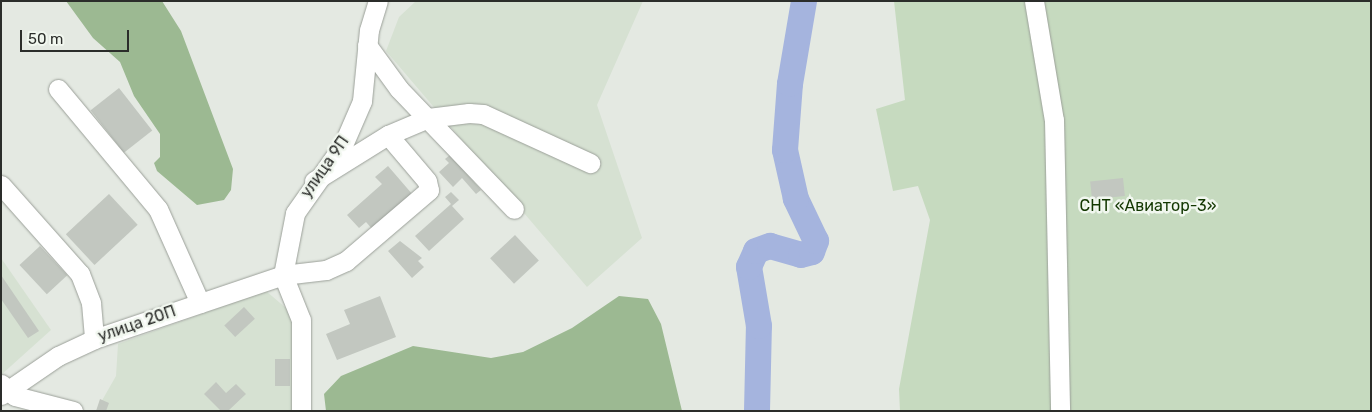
<!DOCTYPE html>
<html>
<head>
<meta charset="utf-8">
<style>
	body { margin:0 }
	#map { position:relative; width:1372px; height:412px; overflow:hidden; background:#e4e9e2; font-family:Rubik,sans-serif }
	div>[style] { position:absolute }
	[style*='--x'] { left:calc(var(--x)*1px); top:calc(var(--y)*1px); width:calc(var(--w)*1px); rotate:calc(var(--a)*1deg) }
	.built>* { inset:0; background:#d6e1d2 }
	.green>* { inset:0; background:#c6dabf }
	.forest>* { inset:0; background:#9cb992 }
	.river>* { height:26px; margin:-13px; padding:0 13px; transform-origin:13px; border-radius:13px; background:#a5b4de }
	.building>* { inset:0; background:#c2c7c0; transform-origin:0 0 }
	.roads { filter:drop-shadow(0 0 1px #9ba099) drop-shadow(0 0 1px #9ba099) }
	.minor>* { height:19px; margin:-9.5px; padding:0 9.5px; transform-origin:9.5px; border-radius:9.5px; background:#fff }
	span { translate:-50% -50%; white-space:nowrap; text-align:center; line-height:1.15; -webkit-text-stroke:5px #f1f7ef; paint-order:stroke }
	.street-label { font-size:16px; color:#2b2d2a }
	.park-label { font-size:16px; color:#123700 }
	.frame { position:absolute; inset:0; border:2px solid #2b2d2a; pointer-events:none }
	.scale { position:absolute; left:20px; top:30px; width:109px; height:22px; box-sizing:border-box; border:2px solid #2b2d2a; border-top:0; padding-left:6px; font-size:15px; line-height:18px; white-space:nowrap; color:#2b2d2a; -webkit-text-stroke:4px #f1f7ef; paint-order:stroke }
</style>
</head>
<body>
<div id="map">
	<div class="built">
		<i style="clip-path:polygon(416px 1px,643px 1px,597px 105px,642px 238px,587px 287px,386px 51px,399px 17px)"></i>
		<i style="clip-path:polygon(1px 258px,51px 330px,1px 375px)"></i>
		<i style="clip-path:polygon(266px 291px,293px 314px,296px 411px,96px 411px,116px 376px,118px 344px)"></i>
	</div>
	<div class="green">
		<i style="clip-path:polygon(894px 1px,1371px 1px,1371px 411px,900px 411px,899px 389px,930px 220px,918px 186px,893px 191px,876px 109px,905px 100px)"></i>
	</div>
	<div class="forest">
		<i style="clip-path:polygon(66px 1px,162px 1px,181px 31px,233px 169px,231px 190px,224px 200px,197px 205px,157px 171px,154px 163px,160px 157px,160px 134px,134px 96px,120px 62px,93px 38px)"></i>
		<i style="clip-path:polygon(619px 296px,648px 299px,661px 324px,682px 411px,326px 411px,324px 394px,341px 376px,413px 346px,491px 358px,523px 352px,572px 328px)"></i>
	</div>
	<div class="river">
		<i style="--x:757;--y:411;--w:85;--a:-88.7"></i>
		<i style="--x:759;--y:326;--w:60;--a:-99.6"></i>
		<i style="--x:749;--y:267;--w:17;--a:-66"></i>
		<i style="--x:756;--y:251;--w:15;--a:-20"></i>
		<i style="--x:770;--y:246;--w:32;--a:16"></i>
		<i style="--x:801;--y:255;--w:11;--a:-15"></i>
		<i style="--x:812;--y:252;--w:12;--a:-70"></i>
		<i style="--x:816;--y:241;--w:47;--a:-115.5"></i>
		<i style="--x:796;--y:199;--w:50;--a:-102.7"></i>
		<i style="--x:785;--y:150;--w:66;--a:-85.7"></i>
		<i style="--x:790;--y:84;--w:84;--a:-80.4"></i>
	</div>
	<div class="building">
		<i style="left:119px;top:88px;width:54px;height:36px;rotate:52deg"></i>
		<i style="clip-path:polygon(450px 155px,481px 190px,476px 194px,462px 178px,453px 187px,439px 172px,449px 163px,445px 159px)"></i>
		<i style="clip-path:polygon(388px 166px,413px 195px,373px 230px,366px 222px,359px 228px,347px 215px,382px 184px,375px 177px)"></i>
		<i style="left:1123px;top:178px;width:18px;height:33px;rotate:84deg"></i>
		<i style="clip-path:polygon(451px 192px,459px 200px,452px 206px,464px 219px,429px 251px,415px 236px,451px 204px,445px 197px)"></i>
		<i style="left:109px;top:194px;width:42px;height:59px;rotate:47deg"></i>
		<i style="left:515px;top:235px;width:35px;height:34px;rotate:47deg"></i>
		<i style="clip-path:polygon(400px 241px,422px 258px,418px 261px,424px 267px,412px 278px,388px 251px)"></i>
		<i style="left:40px;top:246px;width:40px;height:28px;rotate:47deg"></i>
		<i style="clip-path:polygon(1px 275px,39px 331px,28px 338px,1px 299px)"></i>
		<i style="clip-path:polygon(380px 296px,396px 337px,337px 360px,326px 334px,350px 324px,344px 310px)"></i>
		<i style="left:244px;top:307px;width:16px;height:27px;rotate:47deg"></i>
		<i style="left:275px;top:359px;width:15px;height:27px"></i>
		<i style="clip-path:polygon(216px 382px,226px 393px,236px 384px,246px 394px,228px 411px,221px 411px,204px 394px)"></i>
		<i style="clip-path:polygon(100px 399px,109px 403px,106px 411px,96px 411px)"></i>
	</div>
	<div class="roads">
		<div class="minor">
			<i style="--x:1034;--y:1;--w:121;--a:80.5"></i>
			<i style="--x:1054;--y:120;--w:291;--a:88.8"></i>
			<i style="--x:367;--y:45;--w:54;--a:54"></i>
			<i style="--x:399;--y:89;--w:166;--a:46.2"></i>
			<i style="--x:58;--y:89;--w:156;--a:50.2"></i>
			<i style="--x:158;--y:209;--w:103;--a:65.9"></i>
			<i style="--x:314;--y:181;--w:87;--a:-31.9"></i>
			<i style="--x:388;--y:135;--w:43;--a:-23"></i>
			<i style="--x:428;--y:118;--w:41;--a:-7"></i>
			<i style="--x:469;--y:113;--w:14;--a:4"></i>
			<i style="--x:483;--y:114;--w:118;--a:24.6"></i>
			<i style="--x:1;--y:185;--w:119;--a:48.4"></i>
			<i style="--x:80;--y:274;--w:31;--a:69"></i>
			<i style="--x:91;--y:303;--w:36;--a:85"></i>
			<i style="--x:283;--y:275;--w:63;--a:-79"></i>
			<i style="--x:295;--y:213;--w:83;--a:-54.8"></i>
			<i style="--x:343;--y:145;--w:48;--a:-66.6"></i>
			<i style="--x:362;--y:101;--w:71;--a:-84.4"></i>
			<i style="--x:369;--y:30;--w:30;--a:-73"></i>
			<i style="--x:283;--y:275;--w:48;--a:68.2"></i>
			<i style="--x:301;--y:320;--w:91;--a:90"></i>
			<i style="--x:1;--y:384;--w:18;--a:41"></i>
			<i style="--x:15;--y:396;--w:60;--a:14.5"></i>
			<i style="--x:1;--y:395;--w:69;--a:-34.4"></i>
			<i style="--x:58;--y:356;--w:40;--a:-25"></i>
			<i style="--x:94;--y:339;--w:200;--a:-18.7"></i>
			<i style="--x:283;--y:275;--w:43;--a:-6.6"></i>
			<i style="--x:326;--y:270;--w:22;--a:-24"></i>
			<i style="--x:346;--y:261;--w:109;--a:-40.5"></i>
			<i style="--x:429;--y:190;--w:9;--a:-103"></i>
			<i style="--x:427;--y:181;--w:60;--a:-130.3"></i>
		</div>
	</div>
	<div class="street-label">
		<span style="left:325px;top:167px;rotate:-55deg">улица 9П</span>
		<span style="left:137px;top:324px;rotate:-19deg">улица 20П</span>
	</div>
	<div class="park-label">
		<span style="left:1148px;top:206px">СНТ «Авиатор-3»</span>
	</div>
	<div class="frame"></div>
	<div class="scale">50 m</div>
</div>
</body>
</html>
